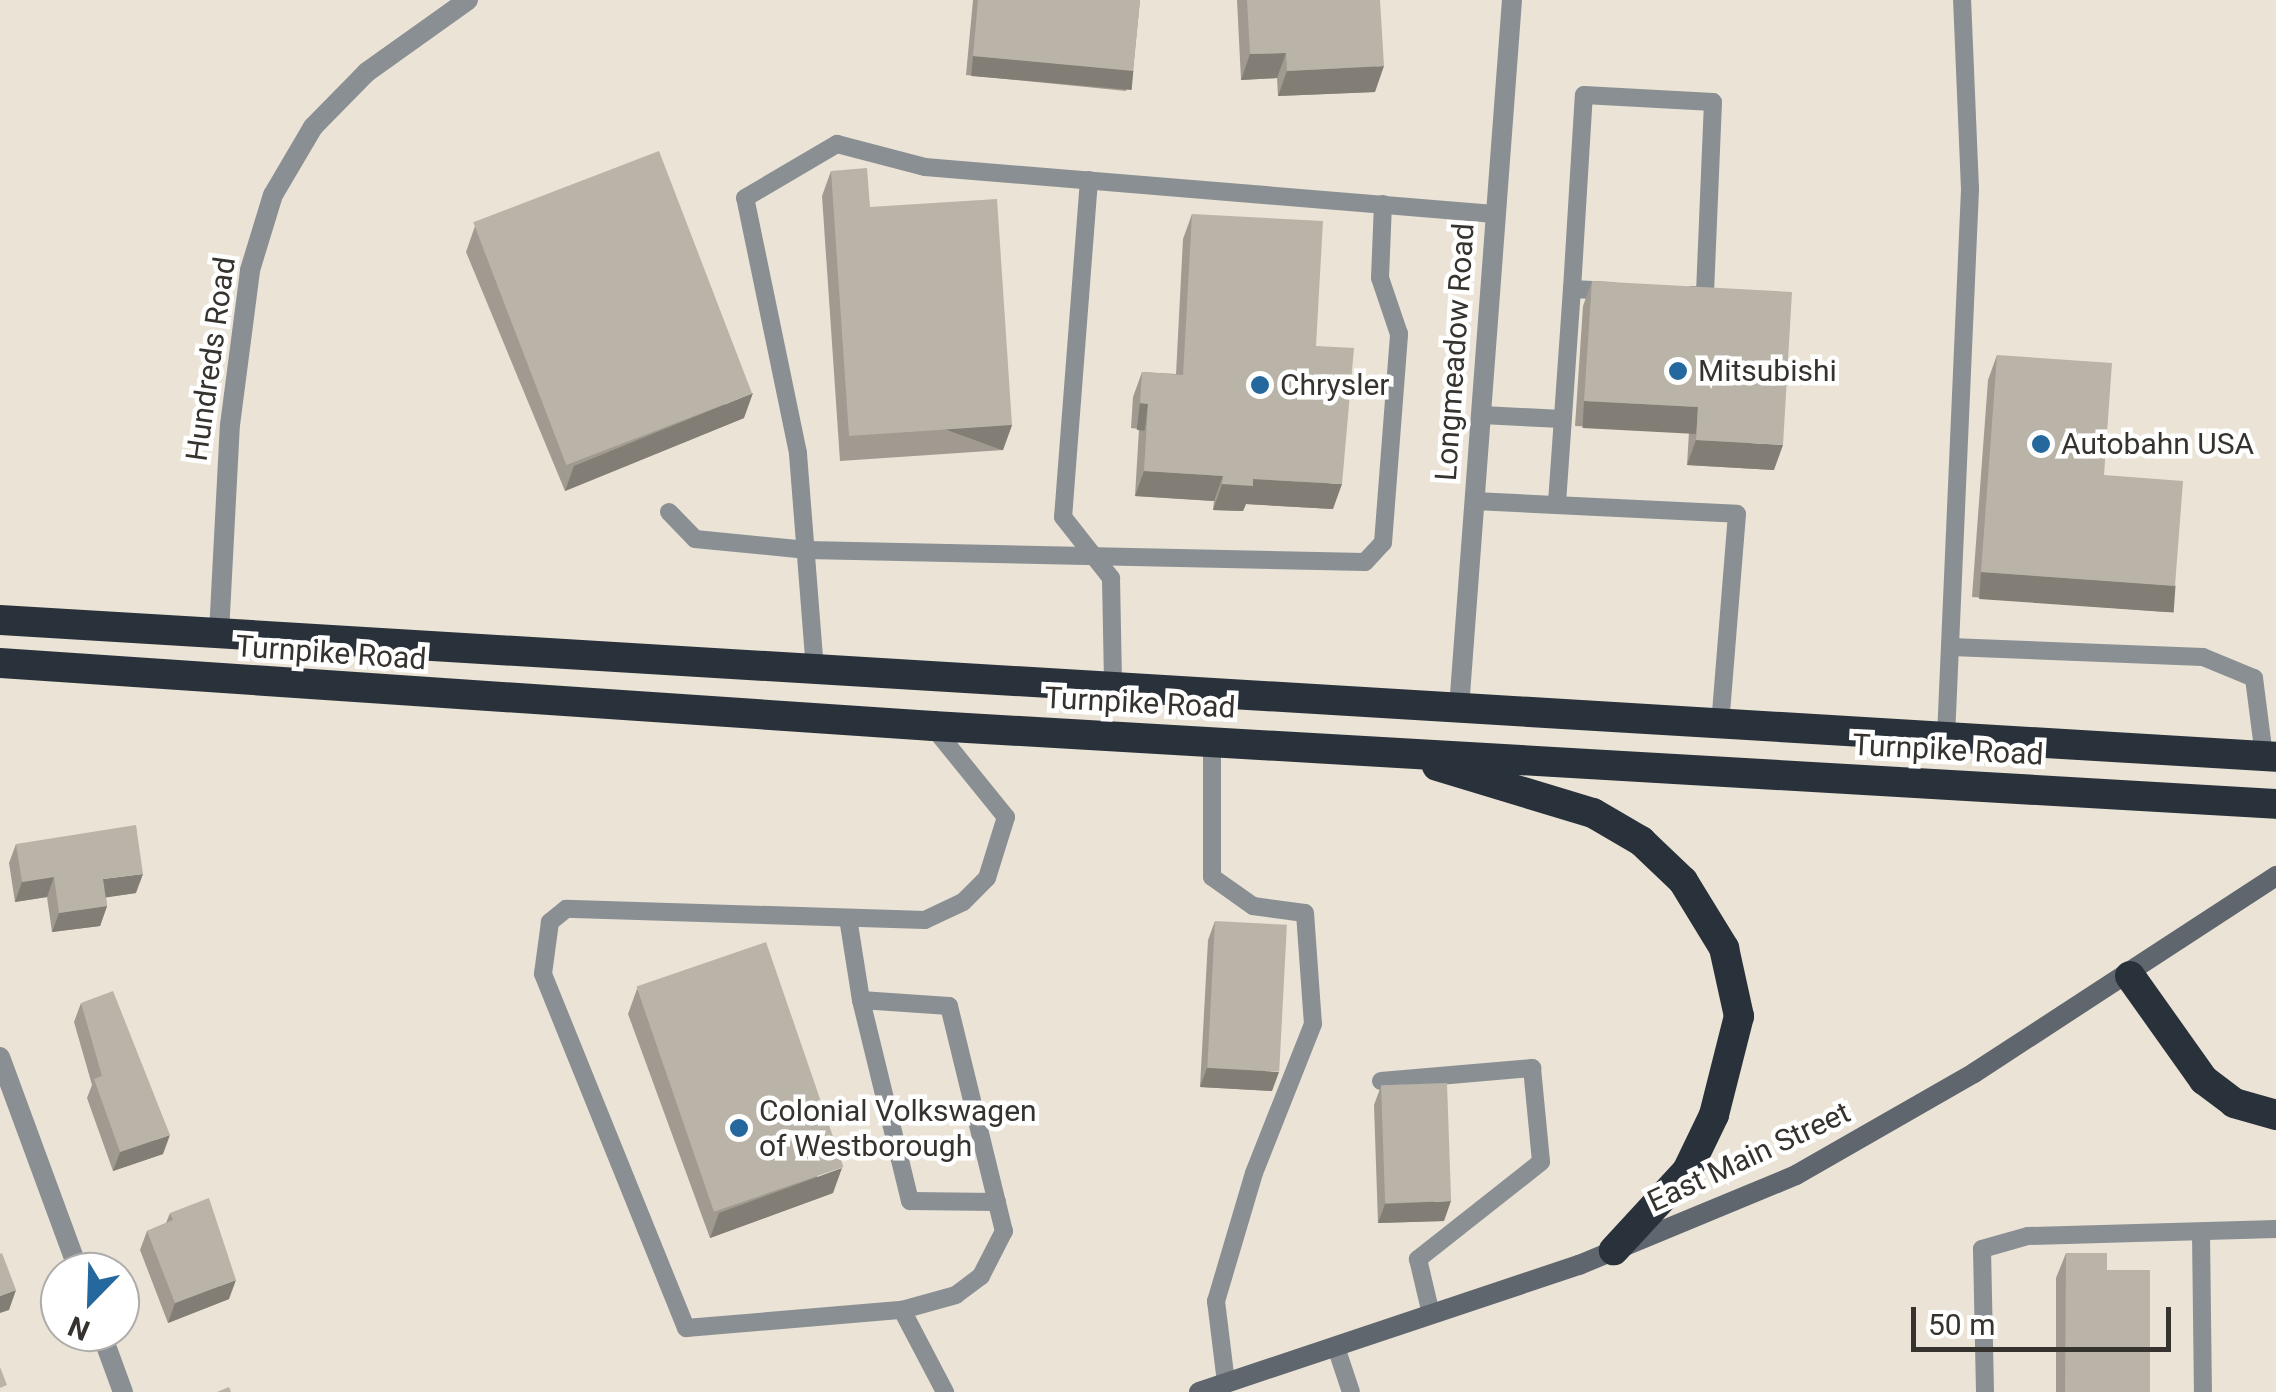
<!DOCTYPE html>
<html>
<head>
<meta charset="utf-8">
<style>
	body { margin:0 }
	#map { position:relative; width:2276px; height:1392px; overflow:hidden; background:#eae3d6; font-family:Roboto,sans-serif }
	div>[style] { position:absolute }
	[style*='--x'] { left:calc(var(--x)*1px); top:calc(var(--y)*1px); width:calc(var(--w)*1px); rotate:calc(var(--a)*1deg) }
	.lane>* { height:18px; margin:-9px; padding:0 9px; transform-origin:9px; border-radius:9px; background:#8a8f93 }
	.street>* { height:20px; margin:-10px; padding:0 10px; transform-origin:10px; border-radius:10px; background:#8a8f93 }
	.secondary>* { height:20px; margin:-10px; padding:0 10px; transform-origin:10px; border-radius:10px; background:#5f666d }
	.highway>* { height:30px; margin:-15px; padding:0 15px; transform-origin:15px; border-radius:15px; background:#29323b }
	.wall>* { inset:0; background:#a09a90 }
	.shaded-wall>* { inset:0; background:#827d75; transform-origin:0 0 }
	.building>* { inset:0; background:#bab3a7; transform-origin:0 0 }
	.dots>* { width:28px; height:28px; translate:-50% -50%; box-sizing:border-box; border:5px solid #fff; border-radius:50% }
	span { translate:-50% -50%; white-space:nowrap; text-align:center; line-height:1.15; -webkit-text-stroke:9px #fff; paint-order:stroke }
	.street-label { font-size:30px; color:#36332e }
	.poi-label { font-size:30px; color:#36332e }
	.left { translate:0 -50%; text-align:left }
	.north { position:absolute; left:40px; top:1252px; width:100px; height:100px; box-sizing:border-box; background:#fff; border:2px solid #afadab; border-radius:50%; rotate:203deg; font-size:28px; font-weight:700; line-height:40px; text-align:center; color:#36332e }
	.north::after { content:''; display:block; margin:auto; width:35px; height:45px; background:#25689d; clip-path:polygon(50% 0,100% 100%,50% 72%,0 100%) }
	.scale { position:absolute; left:1911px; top:1307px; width:260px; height:45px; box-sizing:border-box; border:5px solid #36332e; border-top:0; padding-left:12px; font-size:30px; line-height:35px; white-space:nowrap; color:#36332e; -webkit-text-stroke:8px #fff; paint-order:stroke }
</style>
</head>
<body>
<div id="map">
	<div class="lane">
		<i style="--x:1089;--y:180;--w:338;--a:94.4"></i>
		<i style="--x:1063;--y:517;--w:78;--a:51.8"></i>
		<i style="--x:1111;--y:578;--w:109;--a:88.9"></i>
		<i style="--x:1572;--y:289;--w:194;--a:-86.5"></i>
		<i style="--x:1584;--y:95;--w:129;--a:3.1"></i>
		<i style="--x:1713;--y:102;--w:194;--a:92.4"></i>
		<i style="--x:1705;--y:296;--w:13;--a:-176"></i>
		<i style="--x:1482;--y:415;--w:80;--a:2.9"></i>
		<i style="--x:1475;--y:501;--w:262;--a:2.8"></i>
		<i style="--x:1737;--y:514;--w:211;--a:94.6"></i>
		<i style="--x:1557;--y:503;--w:215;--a:-86"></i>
		<i style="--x:1572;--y:289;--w:40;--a:2.9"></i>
		<i style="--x:669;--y:512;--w:37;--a:46"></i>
		<i style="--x:695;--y:539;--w:113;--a:5.6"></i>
		<i style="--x:807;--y:550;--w:558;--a:1.23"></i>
		<i style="--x:1365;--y:562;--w:26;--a:-47"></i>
		<i style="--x:1383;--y:543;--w:210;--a:-85.6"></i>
		<i style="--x:1399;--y:334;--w:59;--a:-108.7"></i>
		<i style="--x:1380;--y:278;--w:74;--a:-87.7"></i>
		<i style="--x:1951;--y:647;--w:252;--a:2.3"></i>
		<i style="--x:2203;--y:657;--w:55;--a:22.4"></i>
		<i style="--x:2254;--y:678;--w:79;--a:82.7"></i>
		<i style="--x:815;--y:670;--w:218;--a:-94.5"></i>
		<i style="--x:798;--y:453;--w:260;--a:-101.7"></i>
		<i style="--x:745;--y:198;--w:107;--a:-30.4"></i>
		<i style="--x:837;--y:144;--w:91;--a:14.6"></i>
		<i style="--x:925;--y:167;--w:571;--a:4.72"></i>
		<i style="--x:933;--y:727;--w:116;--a:51"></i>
		<i style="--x:1006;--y:817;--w:64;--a:107.3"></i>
		<i style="--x:987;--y:878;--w:34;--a:135"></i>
		<i style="--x:963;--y:902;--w:42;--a:154.7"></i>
		<i style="--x:925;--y:920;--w:359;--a:-178.2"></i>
		<i style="--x:566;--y:909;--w:21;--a:141"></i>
		<i style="--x:550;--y:922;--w:52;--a:97.7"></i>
		<i style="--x:543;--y:974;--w:382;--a:68"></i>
		<i style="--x:686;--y:1328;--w:217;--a:-4.8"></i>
		<i style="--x:902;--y:1310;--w:93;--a:62.3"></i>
		<i style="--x:1946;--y:737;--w:549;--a:-87.49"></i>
		<i style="--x:1970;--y:189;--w:189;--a:-92.4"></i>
		<i style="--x:1212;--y:742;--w:135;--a:90"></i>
		<i style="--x:1212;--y:877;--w:50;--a:35.3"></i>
		<i style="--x:1253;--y:906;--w:52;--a:7.7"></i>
		<i style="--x:1305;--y:913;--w:111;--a:85.9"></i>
		<i style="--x:1313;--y:1024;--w:160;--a:111.6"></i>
		<i style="--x:1254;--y:1173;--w:134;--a:106.5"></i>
		<i style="--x:1216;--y:1301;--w:83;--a:83"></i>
		<i style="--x:848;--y:918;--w:83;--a:81"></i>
		<i style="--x:861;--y:1000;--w:88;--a:3.9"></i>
		<i style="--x:949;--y:1006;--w:232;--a:76.3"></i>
		<i style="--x:1004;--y:1231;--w:51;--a:117.1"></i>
		<i style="--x:981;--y:1276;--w:31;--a:143"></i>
		<i style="--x:956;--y:1295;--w:56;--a:164.5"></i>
		<i style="--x:861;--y:1000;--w:207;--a:76.3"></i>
		<i style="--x:910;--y:1201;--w:87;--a:0.7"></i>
		<i style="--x:1381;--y:1081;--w:152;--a:-4.9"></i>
		<i style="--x:1532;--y:1068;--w:94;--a:84.5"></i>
		<i style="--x:1541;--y:1162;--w:157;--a:141.7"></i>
		<i style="--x:1418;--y:1259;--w:57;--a:76.7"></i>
		<i style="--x:2201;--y:1233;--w:159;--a:89.3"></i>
		<i style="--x:1336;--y:1347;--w:47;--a:71.6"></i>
		<i style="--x:1985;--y:1392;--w:143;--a:-91.2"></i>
		<i style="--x:1982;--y:1249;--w:48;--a:-15.8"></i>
		<i style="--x:2028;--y:1236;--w:248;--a:-1.6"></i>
	</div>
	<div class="street">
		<i style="--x:219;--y:633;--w:208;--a:-87"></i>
		<i style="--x:230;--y:425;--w:156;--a:-82.6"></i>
		<i style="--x:250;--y:270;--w:78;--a:-73"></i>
		<i style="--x:273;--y:195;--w:79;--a:-59.5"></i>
		<i style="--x:313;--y:127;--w:77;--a:-45.5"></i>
		<i style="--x:367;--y:72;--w:124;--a:-35.5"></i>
		<i style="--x:1459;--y:708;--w:710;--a:-85.72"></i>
		<i style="--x:0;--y:1057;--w:229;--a:69.8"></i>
		<i style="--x:101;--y:1332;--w:64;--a:69.9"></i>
	</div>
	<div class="secondary">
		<i style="--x:1199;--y:1392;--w:401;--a:-18.5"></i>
		<i style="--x:1579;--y:1265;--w:235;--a:-22.5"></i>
		<i style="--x:1796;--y:1175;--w:205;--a:-29.8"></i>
		<i style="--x:1974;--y:1073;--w:361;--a:-33.1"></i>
	</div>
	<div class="highway">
		<i style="--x:0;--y:620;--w:2280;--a:3.44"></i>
		<i style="--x:0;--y:663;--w:935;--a:3.86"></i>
		<i style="--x:933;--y:726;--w:1345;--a:3.32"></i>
		<i style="--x:1437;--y:766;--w:163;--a:16.8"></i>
		<i style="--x:1593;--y:813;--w:56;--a:30.3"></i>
		<i style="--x:1641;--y:841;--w:58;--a:43.6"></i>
		<i style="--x:1683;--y:881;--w:79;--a:58.5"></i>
		<i style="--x:1724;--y:948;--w:70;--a:77.6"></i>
		<i style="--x:1739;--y:1016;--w:102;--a:104.2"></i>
		<i style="--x:1714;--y:1115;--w:62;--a:115.7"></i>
		<i style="--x:1687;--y:1171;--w:108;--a:132.7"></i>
		<i style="--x:2130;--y:976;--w:128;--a:54.6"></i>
		<i style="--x:2204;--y:1080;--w:38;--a:37"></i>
		<i style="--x:2234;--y:1103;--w:44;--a:15.9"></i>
	</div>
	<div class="wall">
		<i style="clip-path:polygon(973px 0,1140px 0,1133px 71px,1126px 91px,966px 75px)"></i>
		<i style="clip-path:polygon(1237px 0,1380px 0,1375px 92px,1278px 96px,1277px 78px,1241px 80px)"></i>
		<i style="clip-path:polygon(831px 171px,870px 207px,1012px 425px,1003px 450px,840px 461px,822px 196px)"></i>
		<i style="clip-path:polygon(1192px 214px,1316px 346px,1333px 509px,1246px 504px,1243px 511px,1213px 510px,1214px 501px,1135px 496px,1139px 429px,1131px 428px,1133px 397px,1142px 372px,1176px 374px,1183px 239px)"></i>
		<i style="clip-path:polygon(475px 226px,744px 418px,565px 491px,466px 252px)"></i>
		<i style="clip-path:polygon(1592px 281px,1774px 470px,1687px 465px,1689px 432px,1575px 426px,1583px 306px)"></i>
		<i style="clip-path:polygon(1997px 355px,2104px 475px,2166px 612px,1972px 597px,1988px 380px)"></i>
		<i style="clip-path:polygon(16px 844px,136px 893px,106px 897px,107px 906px,100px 926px,52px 932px,47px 897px,15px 902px,9px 863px)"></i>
		<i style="clip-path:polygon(1215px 921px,1272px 1091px,1200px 1087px,1208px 940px)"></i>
		<i style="clip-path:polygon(637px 989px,833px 1193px,710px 1238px,628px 1014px)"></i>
		<i style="clip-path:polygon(81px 1003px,163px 1154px,113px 1171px,87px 1098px,92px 1085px,74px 1022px)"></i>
		<i style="clip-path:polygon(1381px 1086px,1444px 1221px,1378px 1223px,1374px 1105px)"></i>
		<i style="clip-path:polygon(170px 1213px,229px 1299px,168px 1323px,140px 1250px,147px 1231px,166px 1223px)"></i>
		<i style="clip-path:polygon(2066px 1253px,2107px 1270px,2150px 1392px,2056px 1392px,2056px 1278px)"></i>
	</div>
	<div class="shaded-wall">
		<i style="clip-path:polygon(1286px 53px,1277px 78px,1241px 80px,1250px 54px)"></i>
		<i style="left:973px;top:56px;width:161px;height:20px;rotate:5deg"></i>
		<i style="clip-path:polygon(1384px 66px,1375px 92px,1278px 96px,1287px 71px)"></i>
		<i style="clip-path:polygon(753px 393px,744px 418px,565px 491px,574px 466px)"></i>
		<i style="left:1584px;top:401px;width:114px;height:27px;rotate:3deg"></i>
		<i style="left:1140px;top:403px;width:8px;height:27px;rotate:7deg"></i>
		<i style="left:1012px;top:425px;width:27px;height:163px;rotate:110deg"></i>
		<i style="clip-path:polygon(1696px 440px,1783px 445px,1774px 470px,1687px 465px)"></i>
		<i style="clip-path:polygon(1144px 471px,1223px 476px,1214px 501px,1135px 496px)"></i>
		<i style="clip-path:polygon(1253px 479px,1342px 484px,1333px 509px,1246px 504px,1243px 511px,1213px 510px,1222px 484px)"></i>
		<i style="left:1981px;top:572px;width:195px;height:27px;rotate:4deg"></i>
		<i style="clip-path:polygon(143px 874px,136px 893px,96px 899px,103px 879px)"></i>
		<i style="clip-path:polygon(54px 877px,47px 897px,15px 902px,22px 882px)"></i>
		<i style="clip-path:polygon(107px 906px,100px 926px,52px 932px,59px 913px)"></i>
		<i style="clip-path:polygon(1207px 1068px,1279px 1072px,1272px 1091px,1200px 1087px)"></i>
		<i style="clip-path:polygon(170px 1135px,163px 1154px,113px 1171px,120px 1152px)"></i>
		<i style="clip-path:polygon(842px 1168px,833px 1193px,710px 1238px,719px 1213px)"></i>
		<i style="clip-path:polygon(1451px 1201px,1444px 1221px,1378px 1223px,1385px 1204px)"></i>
		<i style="clip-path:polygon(236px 1280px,229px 1299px,168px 1323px,175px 1303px)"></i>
		<i style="clip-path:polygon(16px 1290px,9px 1310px,0 1313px,0 1296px)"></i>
	</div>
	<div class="building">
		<i style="clip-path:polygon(978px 0,1140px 0,1133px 71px,973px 56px)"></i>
		<i style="clip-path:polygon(1247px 0,1380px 0,1384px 66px,1287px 71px,1286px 53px,1250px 54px)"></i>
		<i style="left:659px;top:151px;width:260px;height:199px;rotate:69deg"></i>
		<i style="clip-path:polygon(867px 168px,870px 207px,997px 199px,1012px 425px,849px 436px,831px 171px)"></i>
		<i style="clip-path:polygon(1192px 214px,1323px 221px,1316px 346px,1354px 348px,1342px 484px,1253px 479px,1253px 486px,1222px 484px,1223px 476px,1144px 471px,1148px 404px,1140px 403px,1142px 372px,1183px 375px)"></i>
		<i style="clip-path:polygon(1592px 281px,1792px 292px,1783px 445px,1696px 440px,1698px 407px,1584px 401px)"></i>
		<i style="clip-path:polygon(1997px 355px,2112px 363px,2104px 475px,2183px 481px,2175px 586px,1981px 572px)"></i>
		<i style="clip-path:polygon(136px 825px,143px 874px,103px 879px,107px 906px,59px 913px,54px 877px,22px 882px,16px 844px)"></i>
		<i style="left:1215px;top:921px;width:72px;height:147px;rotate:3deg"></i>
		<i style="left:766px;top:942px;width:238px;height:137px;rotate:71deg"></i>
		<i style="clip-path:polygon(113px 991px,170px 1135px,120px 1152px,94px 1079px,102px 1076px,81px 1003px)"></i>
		<i style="left:1447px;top:1083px;width:118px;height:66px;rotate:88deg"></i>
		<i style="clip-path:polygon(209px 1198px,236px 1280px,175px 1303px,147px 1231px,173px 1220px,170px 1213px)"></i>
		<i style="clip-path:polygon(2px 1253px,16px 1290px,0 1296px,0 1254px)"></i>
		<i style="clip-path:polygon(2066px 1253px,2107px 1253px,2107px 1270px,2150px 1270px,2150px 1392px,2065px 1392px)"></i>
		<i style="clip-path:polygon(0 1367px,7px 1385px,0 1388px)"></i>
		<i style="clip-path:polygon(229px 1387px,231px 1392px,217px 1392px)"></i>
	</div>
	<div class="dots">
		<i style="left:1678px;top:371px;background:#25689d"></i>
		<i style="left:1260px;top:385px;background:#25689d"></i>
		<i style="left:2041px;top:444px;background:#25689d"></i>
		<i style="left:739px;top:1128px;background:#25689d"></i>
	</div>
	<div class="street-label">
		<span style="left:1455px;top:352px;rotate:-86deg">Longmeadow Road</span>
		<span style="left:211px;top:359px;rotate:-82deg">Hundreds Road</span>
		<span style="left:331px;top:653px;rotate:4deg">Turnpike Road</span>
		<span style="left:1140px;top:703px;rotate:3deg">Turnpike Road</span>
		<span style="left:1948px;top:750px;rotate:3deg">Turnpike Road</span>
		<span style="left:1749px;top:1157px;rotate:-25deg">East Main Street</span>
	</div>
	<div class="poi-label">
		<span class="left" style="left:1698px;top:371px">Mitsubishi</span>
		<span class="left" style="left:1280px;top:385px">Chrysler</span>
		<span class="left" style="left:2061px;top:444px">Autobahn USA</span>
		<span class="left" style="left:759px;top:1128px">Colonial Volkswagen<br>of Westborough</span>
	</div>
	<div class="north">N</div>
	<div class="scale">50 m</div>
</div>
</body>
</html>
